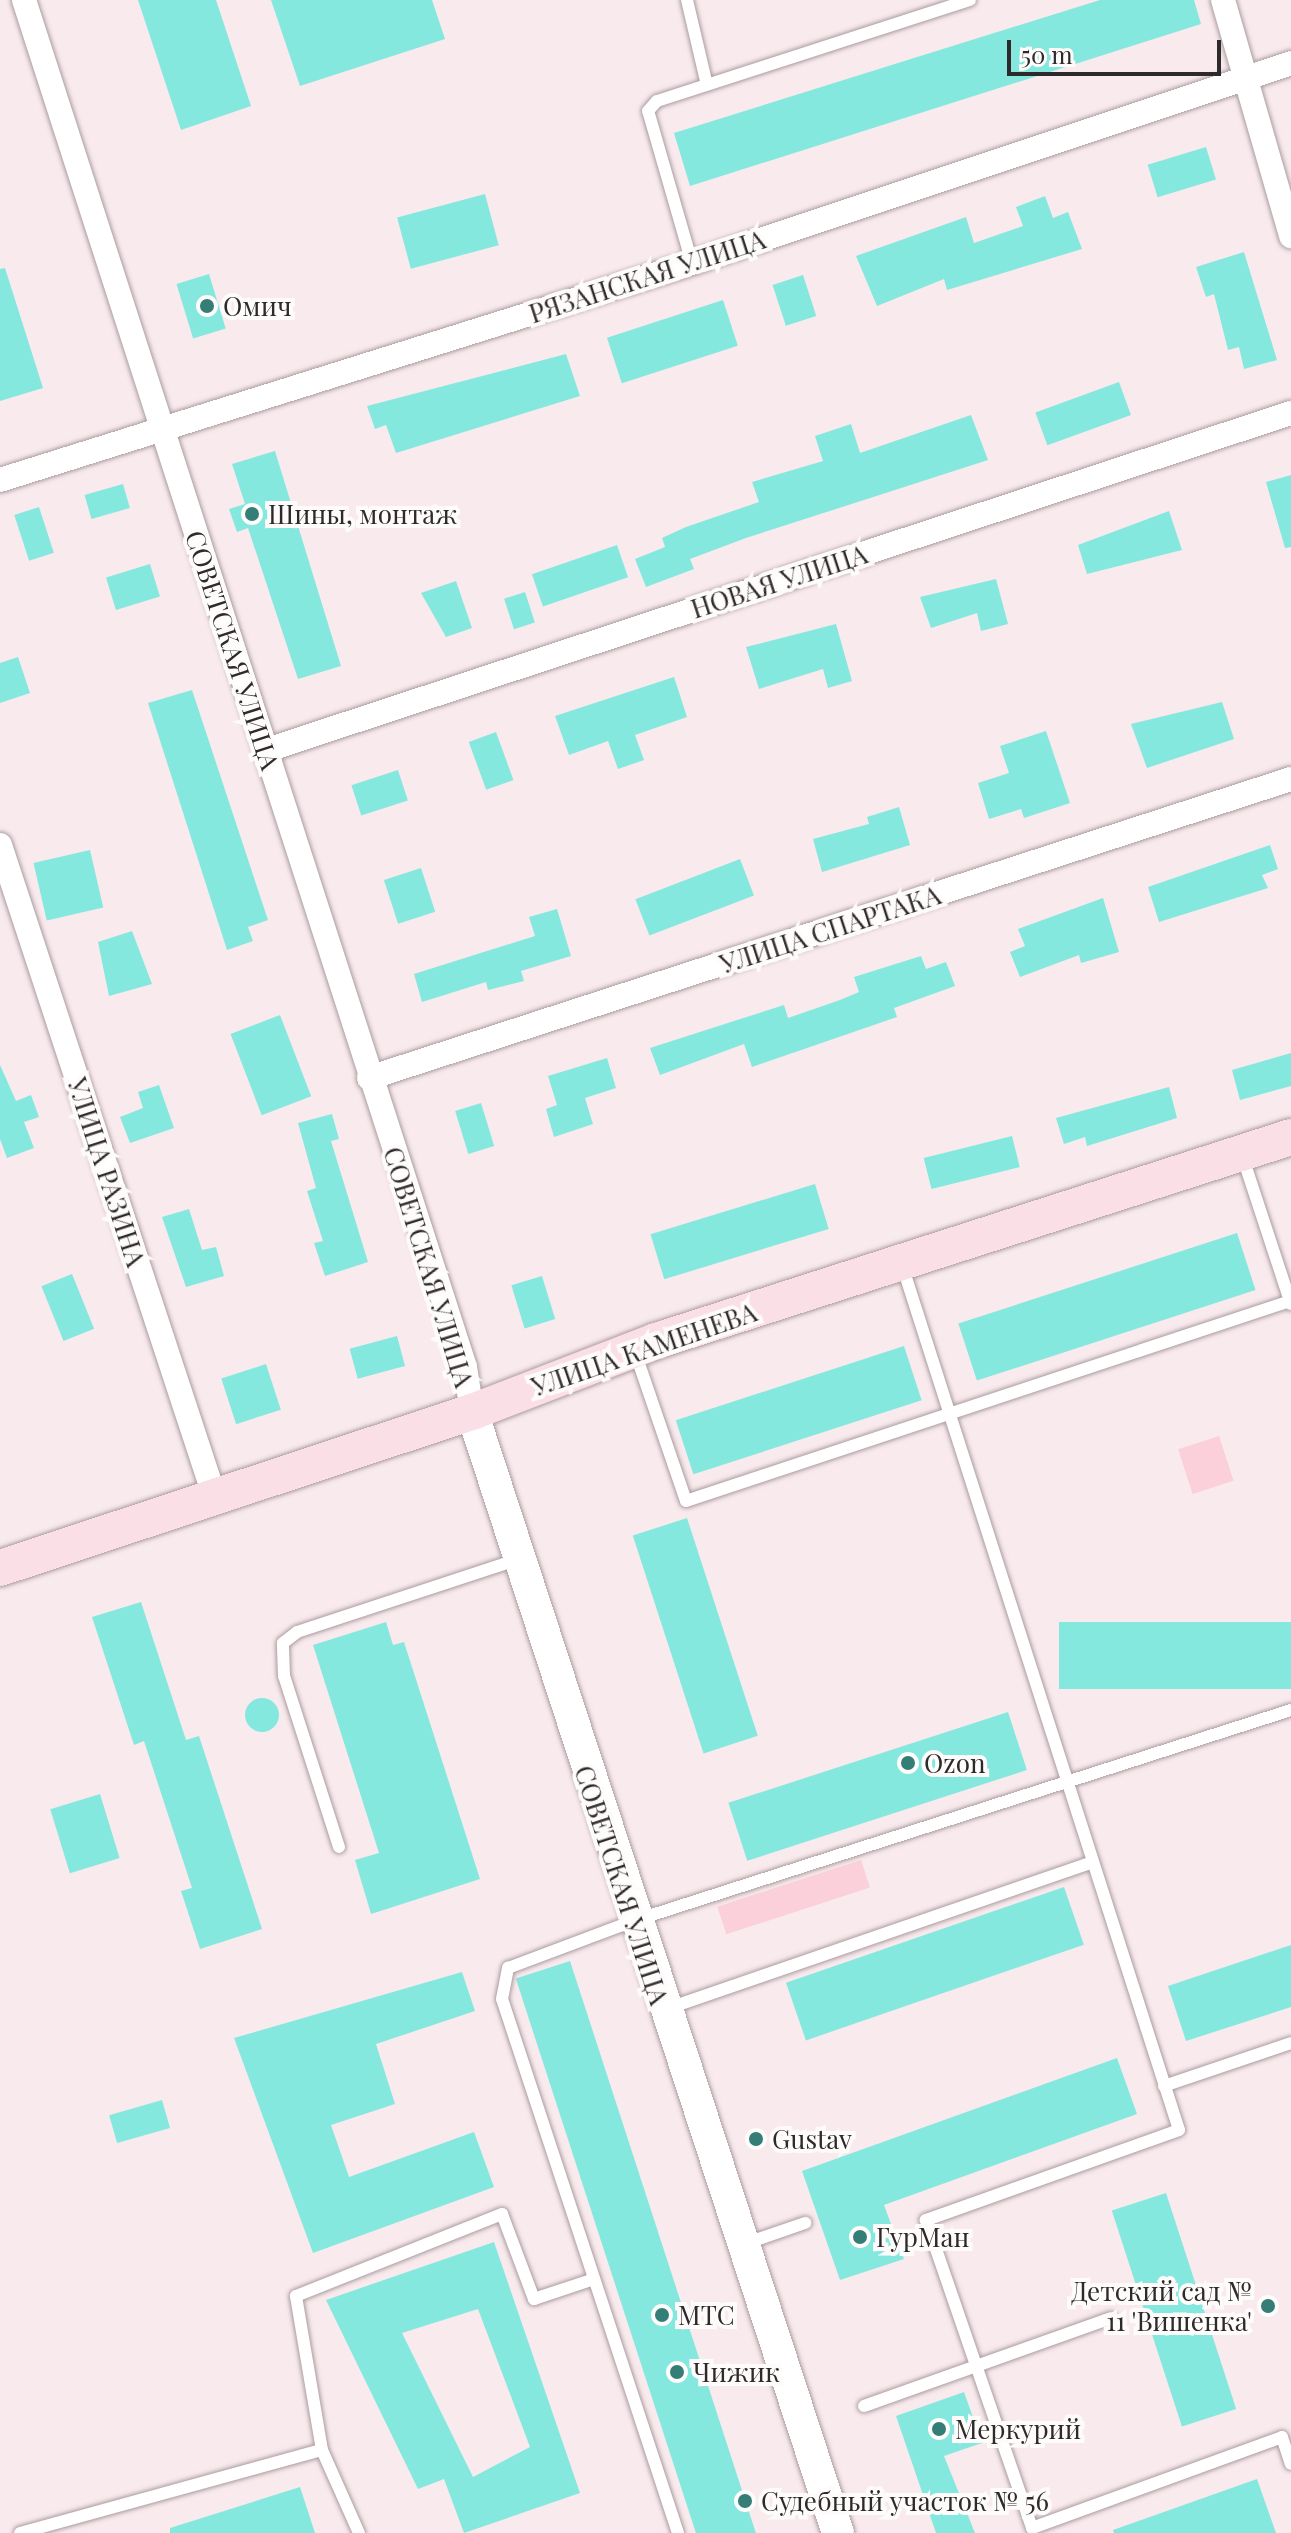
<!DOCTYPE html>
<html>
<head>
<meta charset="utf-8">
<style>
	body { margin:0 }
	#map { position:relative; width:1291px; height:2533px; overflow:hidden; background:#f9eaed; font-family:"Playfair Display",serif }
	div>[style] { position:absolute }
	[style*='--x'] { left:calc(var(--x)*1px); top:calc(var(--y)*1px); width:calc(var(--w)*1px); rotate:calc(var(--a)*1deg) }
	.green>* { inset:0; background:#fbd0da; transform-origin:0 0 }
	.building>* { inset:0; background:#84e8df; transform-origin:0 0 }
	.round { border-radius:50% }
	.roads { filter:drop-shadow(0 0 2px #aa9c9f) drop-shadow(0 0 2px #aa9c9f) }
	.service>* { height:12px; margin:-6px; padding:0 6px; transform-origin:6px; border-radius:6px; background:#fff }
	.minor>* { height:24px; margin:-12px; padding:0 12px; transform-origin:12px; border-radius:12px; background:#fff }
	.tertiary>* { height:32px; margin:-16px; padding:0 16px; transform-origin:16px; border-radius:16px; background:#fff }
	.secondary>* { height:36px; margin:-18px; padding:0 18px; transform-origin:18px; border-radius:18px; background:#fadfe7 }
	.dots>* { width:22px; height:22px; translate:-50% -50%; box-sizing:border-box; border:4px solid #fefbfb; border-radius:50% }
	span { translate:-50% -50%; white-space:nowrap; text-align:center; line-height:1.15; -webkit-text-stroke:8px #fefbfb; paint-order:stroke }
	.street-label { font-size:26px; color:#2e292a }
	.poi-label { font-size:26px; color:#2e292a }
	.left { translate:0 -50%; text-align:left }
	.right { translate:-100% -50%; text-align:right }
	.scale { position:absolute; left:1007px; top:40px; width:214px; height:36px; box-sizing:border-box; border:4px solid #2e292a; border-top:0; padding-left:10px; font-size:24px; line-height:28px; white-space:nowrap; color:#2e292a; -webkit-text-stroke:6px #fefbfb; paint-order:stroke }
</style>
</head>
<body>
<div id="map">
	<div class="green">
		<i style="left:1219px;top:1436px;width:47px;height:43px;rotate:72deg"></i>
		<i style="left:861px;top:1860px;width:29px;height:151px;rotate:72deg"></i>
	</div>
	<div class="building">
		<i style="clip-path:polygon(138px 0,216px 0,251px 106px,181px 130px)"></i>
		<i style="clip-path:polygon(271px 0,432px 0,445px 39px,300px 86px)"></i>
		<i style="clip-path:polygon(1100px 0,1194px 0,1201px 24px,690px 186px,674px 133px)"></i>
		<i style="left:1206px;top:147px;width:34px;height:61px;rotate:73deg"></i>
		<i style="left:485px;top:194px;width:53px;height:91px;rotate:75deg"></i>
		<i style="clip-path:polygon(1045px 196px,1053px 218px,1068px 212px,1082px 249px,947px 290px,944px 279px,877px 306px,856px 256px,966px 217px,974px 243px,1023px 226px,1016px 207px)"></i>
		<i style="clip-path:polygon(1244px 252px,1277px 360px,1244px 369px,1239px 347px,1228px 350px,1214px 294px,1206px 297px,1196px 267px)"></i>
		<i style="clip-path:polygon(5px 268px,43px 388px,0 401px,0 269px)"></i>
		<i style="left:209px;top:274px;width:57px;height:34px;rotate:73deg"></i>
		<i style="left:803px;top:275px;width:43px;height:32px;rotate:72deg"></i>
		<i style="left:723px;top:300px;width:48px;height:122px;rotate:72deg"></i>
		<i style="clip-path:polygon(566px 354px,580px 396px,396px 453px,386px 425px,375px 429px,367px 406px)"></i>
		<i style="left:1119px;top:382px;width:35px;height:89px;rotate:70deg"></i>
		<i style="clip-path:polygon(971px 415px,988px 460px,746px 538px,690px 559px,694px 569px,646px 587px,635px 559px,665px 547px,662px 538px,686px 527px,759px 502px,752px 482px,823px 461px,815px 436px,851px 424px,860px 453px)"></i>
		<i style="clip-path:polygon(275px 451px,341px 666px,298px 679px,248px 528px,237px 532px,229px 509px,245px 504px,232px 464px)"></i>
		<i style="clip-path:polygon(1291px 475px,1291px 547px,1285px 548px,1266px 482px)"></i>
		<i style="left:123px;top:484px;width:25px;height:40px;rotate:74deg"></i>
		<i style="left:39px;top:507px;width:48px;height:26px;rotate:72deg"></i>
		<i style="clip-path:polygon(1169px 511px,1182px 550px,1087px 574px,1078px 545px)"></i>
		<i style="left:617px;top:545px;width:34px;height:90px;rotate:71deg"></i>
		<i style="left:150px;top:564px;width:34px;height:46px;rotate:73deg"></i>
		<i style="clip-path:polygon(996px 579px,1008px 624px,981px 631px,977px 613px,931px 628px,920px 597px)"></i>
		<i style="clip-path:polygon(456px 581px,472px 628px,446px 637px,421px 593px)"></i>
		<i style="left:525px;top:592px;width:32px;height:22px;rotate:72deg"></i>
		<i style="clip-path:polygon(836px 624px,852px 681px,828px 688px,823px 669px,759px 689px,746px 647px)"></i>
		<i style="clip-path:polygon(18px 657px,30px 693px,0 703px,0 663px)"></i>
		<i style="clip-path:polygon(674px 677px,687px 717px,635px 735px,644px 760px,618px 769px,608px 741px,569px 755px,555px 716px)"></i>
		<i style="clip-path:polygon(192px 690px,268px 920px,248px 927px,253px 941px,227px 950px,148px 703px)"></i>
		<i style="clip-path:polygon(1222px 702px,1234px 739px,1147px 768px,1131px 724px)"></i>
		<i style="clip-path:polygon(1046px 731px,1070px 803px,1024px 818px,1021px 809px,989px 819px,978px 783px,1009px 773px,1000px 746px)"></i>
		<i style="left:496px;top:732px;width:51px;height:29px;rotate:70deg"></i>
		<i style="left:398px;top:770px;width:32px;height:49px;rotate:72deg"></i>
		<i style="clip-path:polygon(899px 807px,910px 845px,822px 872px,813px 839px,869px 824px,867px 817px)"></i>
		<i style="clip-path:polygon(1270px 845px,1278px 869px,1262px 875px,1268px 888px,1159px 922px,1148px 887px)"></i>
		<i style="left:90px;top:850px;width:59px;height:58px;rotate:77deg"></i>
		<i style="left:740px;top:859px;width:39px;height:112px;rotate:69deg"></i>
		<i style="left:421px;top:868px;width:46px;height:39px;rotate:72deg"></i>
		<i style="clip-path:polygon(1103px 898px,1119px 952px,1081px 963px,1079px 955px,1020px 977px,1010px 952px,1025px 946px,1018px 929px)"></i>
		<i style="clip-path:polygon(557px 909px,571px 956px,521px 971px,524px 981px,488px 990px,486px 982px,422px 1002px,414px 974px,535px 936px,529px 917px)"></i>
		<i style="clip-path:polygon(132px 931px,152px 984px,109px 996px,98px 942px)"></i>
		<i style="clip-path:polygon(921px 956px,926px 969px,946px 962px,955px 986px,894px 1008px,897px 1017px,752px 1067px,744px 1044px,660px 1075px,650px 1048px,784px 1005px,788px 1018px,840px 1000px,859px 992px,854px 977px)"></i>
		<i style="left:280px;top:1015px;width:87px;height:53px;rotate:69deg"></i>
		<i style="clip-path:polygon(1291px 1053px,1291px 1086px,1240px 1100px,1232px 1070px)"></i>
		<i style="clip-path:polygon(607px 1058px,616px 1088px,585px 1098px,593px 1124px,554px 1137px,546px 1109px,557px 1105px,548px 1076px)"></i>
		<i style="clip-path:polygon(0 1065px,16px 1101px,31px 1095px,39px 1117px,24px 1122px,34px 1148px,7px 1158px,0 1139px)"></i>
		<i style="clip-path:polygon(159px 1085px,174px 1128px,130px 1143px,120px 1117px,143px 1108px,138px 1092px)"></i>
		<i style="clip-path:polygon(1169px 1087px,1177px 1118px,1087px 1146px,1085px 1137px,1064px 1144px,1056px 1118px)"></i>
		<i style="left:481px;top:1103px;width:45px;height:27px;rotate:73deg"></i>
		<i style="clip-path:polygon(332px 1114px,339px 1139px,331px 1141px,368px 1262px,325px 1276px,314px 1243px,323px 1241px,307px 1191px,316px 1188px,298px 1123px)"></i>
		<i style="left:1012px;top:1136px;width:32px;height:91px;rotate:76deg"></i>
		<i style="left:815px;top:1184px;width:47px;height:172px;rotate:73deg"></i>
		<i style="clip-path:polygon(189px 1209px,202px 1250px,216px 1247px,224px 1276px,186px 1287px,162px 1217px)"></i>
		<i style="left:1237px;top:1233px;width:60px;height:293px;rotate:72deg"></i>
		<i style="left:72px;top:1274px;width:59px;height:33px;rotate:68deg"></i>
		<i style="left:542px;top:1276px;width:45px;height:32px;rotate:73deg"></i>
		<i style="left:397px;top:1336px;width:31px;height:49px;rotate:75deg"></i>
		<i style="left:904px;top:1346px;width:57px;height:240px;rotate:72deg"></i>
		<i style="left:266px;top:1364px;width:48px;height:47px;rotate:72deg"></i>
		<i style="left:687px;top:1518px;width:229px;height:57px;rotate:72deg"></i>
		<i style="clip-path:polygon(141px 1602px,186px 1740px,199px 1736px,262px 1929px,200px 1949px,181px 1891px,192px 1888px,144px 1741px,134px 1745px,92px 1617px)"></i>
		<i style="clip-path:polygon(386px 1622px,393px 1645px,404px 1642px,480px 1879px,371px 1914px,355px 1860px,379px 1853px,313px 1645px)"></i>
		<i style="left:1291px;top:1622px;width:67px;height:232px;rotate:90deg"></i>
		<i class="round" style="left:245px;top:1698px;width:34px;height:34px"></i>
		<i style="left:1008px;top:1712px;width:61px;height:294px;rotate:72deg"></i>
		<i style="left:100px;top:1794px;width:67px;height:52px;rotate:73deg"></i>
		<i style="left:1064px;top:1887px;width:61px;height:294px;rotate:71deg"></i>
		<i style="clip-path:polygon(1291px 1945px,1291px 2007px,1186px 2041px,1168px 1986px)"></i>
		<i style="left:570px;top:1961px;width:602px;height:57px;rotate:72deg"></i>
		<i style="clip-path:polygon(462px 1972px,475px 2011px,376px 2044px,395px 2104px,331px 2125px,349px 2177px,474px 2132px,494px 2187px,313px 2253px,234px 2038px)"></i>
		<i style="clip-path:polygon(1117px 2058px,1137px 2114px,884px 2205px,904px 2259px,840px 2280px,802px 2171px)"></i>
		<i style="left:162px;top:2100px;width:29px;height:55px;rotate:74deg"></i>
		<i style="left:1166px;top:2193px;width:227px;height:57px;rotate:72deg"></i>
		<i style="clip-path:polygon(evenodd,494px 2242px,580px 2493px,464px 2533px,444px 2479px,418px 2489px,326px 2300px,494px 2242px,478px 2309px,530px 2447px,473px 2477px,402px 2333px,478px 2309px)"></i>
		<i style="clip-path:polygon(964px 2392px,982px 2443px,944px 2456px,975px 2533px,936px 2533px,896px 2416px)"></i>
		<i style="clip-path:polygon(1257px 2479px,1276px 2533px,1114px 2533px,1113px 2530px)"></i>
		<i style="clip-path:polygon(300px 2487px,315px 2533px,170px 2533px,170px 2528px)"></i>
	</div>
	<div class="roads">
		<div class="service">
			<i style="--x:687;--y:0;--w:87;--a:76.8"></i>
			<i style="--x:692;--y:263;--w:158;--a:-106.1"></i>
			<i style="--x:648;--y:111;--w:13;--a:-48"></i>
			<i style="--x:657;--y:101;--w:329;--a:-17.9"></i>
			<i style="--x:1242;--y:1155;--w:157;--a:71.8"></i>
			<i style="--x:902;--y:1265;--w:908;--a:72.24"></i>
			<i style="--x:1179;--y:2130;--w:269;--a:160.4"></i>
			<i style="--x:926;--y:2220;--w:326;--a:71"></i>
			<i style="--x:1032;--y:2528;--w:266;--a:-20"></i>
			<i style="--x:1282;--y:2437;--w:28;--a:72"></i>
			<i style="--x:635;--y:1352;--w:157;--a:71.1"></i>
			<i style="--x:686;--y:1501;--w:636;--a:-18.32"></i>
			<i style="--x:339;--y:1847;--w:180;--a:-107.8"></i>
			<i style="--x:284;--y:1676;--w:33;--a:-92"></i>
			<i style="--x:283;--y:1643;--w:18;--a:-38"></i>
			<i style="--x:297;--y:1632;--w:231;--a:-18.2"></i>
			<i style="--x:666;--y:2009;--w:451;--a:-19"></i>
			<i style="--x:1164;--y:2086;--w:134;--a:-18.7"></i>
			<i style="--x:744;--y:2244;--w:65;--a:-19"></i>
			<i style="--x:864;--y:2406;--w:262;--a:-19.6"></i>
			<i style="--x:322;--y:2450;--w:156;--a:-99.6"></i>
			<i style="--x:296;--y:2296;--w:222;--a:-21.7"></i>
			<i style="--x:502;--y:2214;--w:91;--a:69.4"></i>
			<i style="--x:534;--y:2299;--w:63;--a:-18.4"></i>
			<i style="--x:20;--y:2533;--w:313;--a:-15.4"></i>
			<i style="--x:322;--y:2450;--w:91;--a:66"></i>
			<i style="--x:678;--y:2533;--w:562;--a:-108.24"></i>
			<i style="--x:502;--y:1999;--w:32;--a:-79"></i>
			<i style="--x:508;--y:1968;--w:134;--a:-20.6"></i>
			<i style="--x:633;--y:1921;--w:691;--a:-17.78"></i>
		</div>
		<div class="minor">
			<i style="--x:24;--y:0;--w:1436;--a:72.12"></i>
			<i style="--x:465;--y:1367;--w:46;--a:81.2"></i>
			<i style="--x:1223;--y:0;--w:246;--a:73.9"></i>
			<i style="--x:0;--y:480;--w:725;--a:-17.41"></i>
			<i style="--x:692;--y:263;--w:632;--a:-18.46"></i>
			<i style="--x:267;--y:750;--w:1078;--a:-18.22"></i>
			<i style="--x:0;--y:845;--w:687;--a:71.78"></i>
			<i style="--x:369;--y:1078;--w:969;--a:-17.97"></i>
		</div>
		<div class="tertiary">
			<i style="--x:472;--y:1412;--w:1179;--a:71.92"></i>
		</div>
		<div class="secondary">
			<i style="--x:0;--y:1568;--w:497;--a:-18.3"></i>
			<i style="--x:472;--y:1412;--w:197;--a:-21.1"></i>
			<i style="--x:656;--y:1341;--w:667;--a:-17.81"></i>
		</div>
	</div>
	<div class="dots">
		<i style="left:207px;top:306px;background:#357d77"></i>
		<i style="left:252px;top:514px;background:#357d77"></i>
		<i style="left:908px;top:1763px;background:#357d77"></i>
		<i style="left:756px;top:2139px;background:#357d77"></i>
		<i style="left:860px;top:2237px;background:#357d77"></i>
		<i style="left:1268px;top:2306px;background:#357d77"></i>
		<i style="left:662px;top:2315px;background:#357d77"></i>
		<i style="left:677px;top:2372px;background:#357d77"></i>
		<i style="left:939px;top:2429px;background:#357d77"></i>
		<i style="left:745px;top:2501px;background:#357d77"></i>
	</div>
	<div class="street-label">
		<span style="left:647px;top:276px;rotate:-18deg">РЯЗАНСКАЯ УЛИЦА</span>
		<span style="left:779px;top:581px;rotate:-18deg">НОВАЯ УЛИЦА</span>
		<span style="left:233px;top:650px;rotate:72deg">СОВЕТСКАЯ УЛИЦА</span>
		<span style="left:830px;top:929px;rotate:-18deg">УЛИЦА СПАРТАКА</span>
		<span style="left:107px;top:1172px;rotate:72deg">УЛИЦА РАЗИНА</span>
		<span style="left:429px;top:1267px;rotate:73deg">СОВЕТСКАЯ УЛИЦА</span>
		<span style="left:644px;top:1349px;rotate:-19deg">УЛИЦА КАМЕНЕВА</span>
		<span style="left:622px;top:1885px;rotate:72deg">СОВЕТСКАЯ УЛИЦА</span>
	</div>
	<div class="poi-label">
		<span class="left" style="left:223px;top:306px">Омич</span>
		<span class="left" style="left:268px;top:514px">Шины, монтаж</span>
		<span class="left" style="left:924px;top:1763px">Ozon</span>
		<span class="left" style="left:772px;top:2139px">Gustav</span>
		<span class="left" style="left:876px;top:2237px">ГурМан</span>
		<span class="right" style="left:1252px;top:2306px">Детский сад №<br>11 'Вишенка'</span>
		<span class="left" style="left:678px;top:2315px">МТС</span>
		<span class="left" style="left:693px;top:2372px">Чижик</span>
		<span class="left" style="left:955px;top:2429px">Меркурий</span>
		<span class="left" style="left:761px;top:2501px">Судебный участок № 56</span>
	</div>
	<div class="scale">50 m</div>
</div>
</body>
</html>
